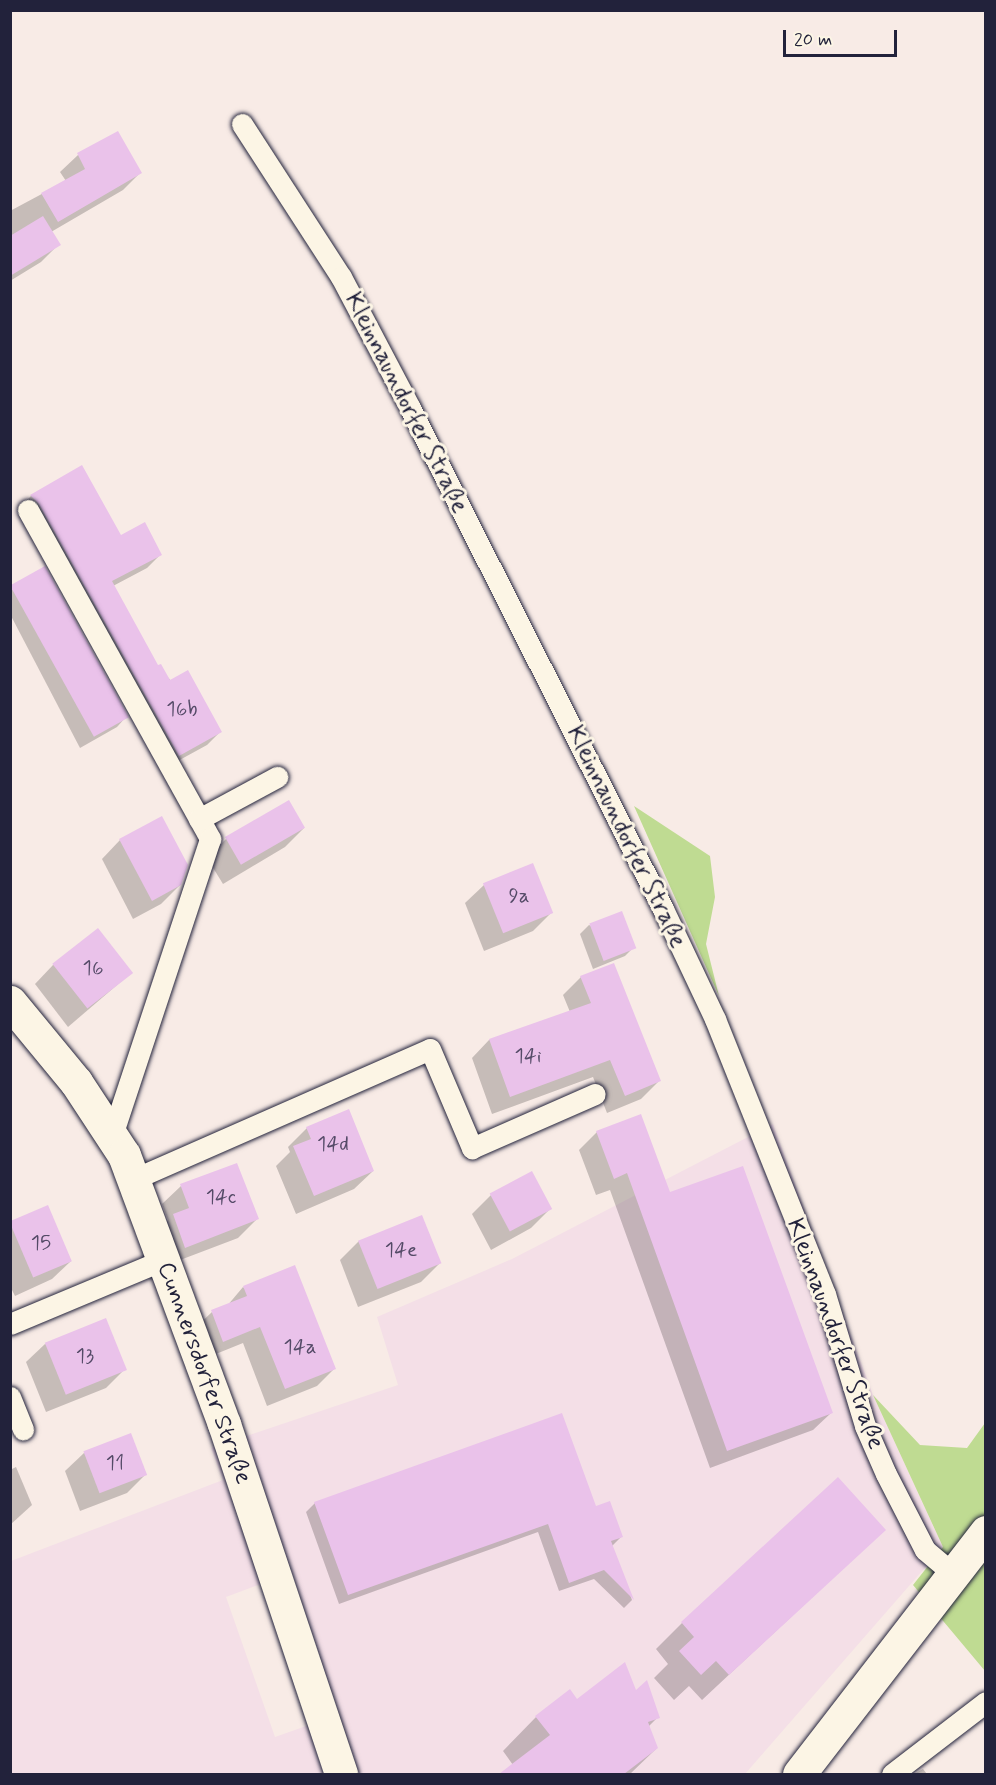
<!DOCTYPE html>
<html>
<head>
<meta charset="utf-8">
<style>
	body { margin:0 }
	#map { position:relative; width:996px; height:1785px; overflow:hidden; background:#f8ebe6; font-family:Mynerve,sans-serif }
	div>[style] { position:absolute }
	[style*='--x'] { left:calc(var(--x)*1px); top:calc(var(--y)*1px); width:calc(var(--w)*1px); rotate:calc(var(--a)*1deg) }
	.built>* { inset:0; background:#f4dfe7 }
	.green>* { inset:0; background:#bfdb92 }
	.shadow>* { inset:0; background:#0003 }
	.building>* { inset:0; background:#eac2ea; transform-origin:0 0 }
	.roads { filter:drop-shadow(0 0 2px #22223b) drop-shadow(0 0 2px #22223b) }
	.lane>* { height:21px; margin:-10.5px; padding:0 10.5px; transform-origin:10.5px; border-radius:10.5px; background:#fcf5e5 }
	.street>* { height:33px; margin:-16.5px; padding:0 16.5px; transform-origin:16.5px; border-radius:16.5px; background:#fcf5e5 }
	span { translate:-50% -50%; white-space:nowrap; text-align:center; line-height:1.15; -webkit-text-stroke:6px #fcf5e5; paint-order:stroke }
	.number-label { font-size:21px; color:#544a67 }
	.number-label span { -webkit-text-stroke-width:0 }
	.street-label { font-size:24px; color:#22223b }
	.frame { position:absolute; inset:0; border:12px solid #22223b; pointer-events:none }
	.scale { position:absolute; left:783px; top:30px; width:114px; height:27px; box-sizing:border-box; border:3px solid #22223b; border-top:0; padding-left:8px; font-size:18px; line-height:21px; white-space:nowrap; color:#22223b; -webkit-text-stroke:4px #fcf5e5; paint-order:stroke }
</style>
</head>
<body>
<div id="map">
	<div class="built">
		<i style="clip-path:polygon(evenodd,773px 1124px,873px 1395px,943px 1547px,745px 1774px,11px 1774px,11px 1561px,223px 1480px,211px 1448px,398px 1385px,377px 1317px,512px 1259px,773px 1124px,261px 1584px,309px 1725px,275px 1737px,226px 1597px,261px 1584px)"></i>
	</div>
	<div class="green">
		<i style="clip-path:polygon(634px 806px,710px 856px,715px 897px,706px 944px,719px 996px)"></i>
		<i style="clip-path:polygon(873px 1395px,920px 1445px,967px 1448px,985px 1423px,985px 1671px,913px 1585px,943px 1547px)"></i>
	</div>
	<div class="shadow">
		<i style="clip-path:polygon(118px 133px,140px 173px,123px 190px,51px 232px,59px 244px,41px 262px,10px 281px,10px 211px,66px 181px,60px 172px,78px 155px)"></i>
		<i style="clip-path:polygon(81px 467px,121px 537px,160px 555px,147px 568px,113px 586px,158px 667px,220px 732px,207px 745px,165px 768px,26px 517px,18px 509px,31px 496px)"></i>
		<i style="clip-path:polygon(12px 589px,126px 717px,117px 727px,80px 748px,10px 614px)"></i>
		<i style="clip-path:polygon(304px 828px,285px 847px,223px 884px,207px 858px,226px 839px)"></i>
		<i style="clip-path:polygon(120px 840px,180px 885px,161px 904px,133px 919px,102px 859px)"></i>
		<i style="clip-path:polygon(484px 885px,551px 913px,533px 931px,484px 951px,465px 903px)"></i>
		<i style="clip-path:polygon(589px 925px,634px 947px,625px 956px,593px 969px,580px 934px)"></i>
		<i style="clip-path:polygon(53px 965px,131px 973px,68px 1027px,35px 984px)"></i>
		<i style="clip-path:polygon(581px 977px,659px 1081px,641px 1099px,607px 1113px,593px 1077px,492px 1114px,472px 1058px,489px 1040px,570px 1012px,563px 995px)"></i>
		<i style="clip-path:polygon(307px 1128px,373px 1171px,354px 1189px,296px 1214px,276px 1166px,290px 1152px,288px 1147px)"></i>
		<i style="clip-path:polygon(597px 1132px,669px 1194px,831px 1413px,813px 1430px,710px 1468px,610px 1190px,596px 1195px,579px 1150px)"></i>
		<i style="clip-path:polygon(181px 1186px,257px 1219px,238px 1238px,167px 1265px,155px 1234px,168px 1220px,162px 1204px)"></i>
		<i style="clip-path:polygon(491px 1195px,550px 1209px,531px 1228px,491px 1250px,472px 1214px)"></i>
		<i style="clip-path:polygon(47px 1207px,71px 1261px,52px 1279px,15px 1296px,10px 1286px,10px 1223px)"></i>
		<i style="clip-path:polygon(359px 1241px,440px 1263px,421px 1282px,358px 1307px,340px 1260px)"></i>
		<i style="clip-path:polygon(243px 1287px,334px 1369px,317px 1386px,267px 1406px,243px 1343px,206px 1358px,194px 1329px,212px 1312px,227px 1306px)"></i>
		<i style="clip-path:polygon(45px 1344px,125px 1369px,106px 1388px,46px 1412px,26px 1362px)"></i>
		<i style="clip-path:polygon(130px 1435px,146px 1474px,127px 1493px,80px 1511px,65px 1471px,84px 1453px)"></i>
		<i style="clip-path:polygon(16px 1467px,32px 1505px,10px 1525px,10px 1470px)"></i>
		<i style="clip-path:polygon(315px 1503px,595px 1508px,621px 1537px,612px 1546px,632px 1600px,624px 1608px,594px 1579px,559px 1591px,538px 1532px,339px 1604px,306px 1512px)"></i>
		<i style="clip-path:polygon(884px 1530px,702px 1700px,689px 1686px,674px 1700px,654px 1678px,668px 1664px,656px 1649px,682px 1623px)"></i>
		<i style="clip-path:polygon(635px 1692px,658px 1717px,648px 1727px,657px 1748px,630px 1774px,501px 1774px,513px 1765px,503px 1751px,536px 1717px,577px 1701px)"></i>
		<i style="clip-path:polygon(923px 1769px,927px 1774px,914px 1774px)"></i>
	</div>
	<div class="building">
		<i style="clip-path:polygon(118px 131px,142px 173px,58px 222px,41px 193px,85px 169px,77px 153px)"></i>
		<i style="clip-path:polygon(43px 216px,61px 245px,10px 276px,10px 236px)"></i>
		<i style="clip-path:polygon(82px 465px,121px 535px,145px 522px,162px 555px,112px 581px,158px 665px,161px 664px,170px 680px,188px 670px,222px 732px,179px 756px,39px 504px,30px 495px)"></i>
		<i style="left:45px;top:566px;width:173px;height:40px;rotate:61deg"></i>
		<i style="left:289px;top:800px;width:32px;height:74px;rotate:60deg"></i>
		<i style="clip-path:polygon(162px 816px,188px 865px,181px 885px,152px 901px,119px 839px)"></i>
		<i style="left:533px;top:863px;width:54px;height:54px;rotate:68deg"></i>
		<i style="left:622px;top:911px;width:40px;height:35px;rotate:69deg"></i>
		<i style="left:98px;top:928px;width:57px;height:58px;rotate:52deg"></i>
		<i style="clip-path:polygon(614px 963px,661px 1081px,625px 1096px,610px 1060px,510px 1097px,489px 1039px,591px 1003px,580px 976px)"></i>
		<i style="clip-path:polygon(349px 1109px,374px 1171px,314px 1196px,293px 1146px,311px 1139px,306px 1127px)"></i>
		<i style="clip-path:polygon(641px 1114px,670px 1192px,743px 1166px,833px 1413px,727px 1451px,627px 1173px,614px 1179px,596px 1131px)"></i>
		<i style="clip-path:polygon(237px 1163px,259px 1219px,185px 1248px,173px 1214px,189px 1208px,180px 1184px)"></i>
		<i style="left:532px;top:1171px;width:43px;height:48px;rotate:62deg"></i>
		<i style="left:48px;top:1205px;width:61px;height:42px;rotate:67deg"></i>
		<i style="left:422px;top:1215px;width:52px;height:69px;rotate:68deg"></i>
		<i style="clip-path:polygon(295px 1265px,336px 1369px,285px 1389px,260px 1327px,223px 1342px,211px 1310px,247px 1296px,243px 1286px)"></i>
		<i style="left:106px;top:1318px;width:56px;height:66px;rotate:68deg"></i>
		<i style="clip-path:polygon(562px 1413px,596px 1506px,610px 1501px,623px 1537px,611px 1541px,634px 1600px,604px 1570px,569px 1583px,548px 1524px,348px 1595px,314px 1502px)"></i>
		<i style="left:131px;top:1433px;width:45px;height:51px;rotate:69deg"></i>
		<i style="clip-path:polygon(838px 1477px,886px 1530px,729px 1675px,716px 1661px,701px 1675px,679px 1651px,694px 1637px,681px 1622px)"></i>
		<i style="clip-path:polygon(625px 1662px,636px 1690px,647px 1680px,660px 1718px,648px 1722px,658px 1748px,624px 1774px,499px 1774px,550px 1735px,535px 1716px,570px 1689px,577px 1699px)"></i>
	</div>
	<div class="roads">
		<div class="lane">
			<i style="--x:242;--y:124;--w:182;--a:57.1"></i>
			<i style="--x:341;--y:277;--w:148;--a:62.2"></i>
			<i style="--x:410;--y:408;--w:561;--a:63.21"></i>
			<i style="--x:663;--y:909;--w:122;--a:64.7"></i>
			<i style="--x:715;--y:1019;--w:296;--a:68.2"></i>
			<i style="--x:825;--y:1294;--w:138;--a:73.1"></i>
			<i style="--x:865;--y:1426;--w:52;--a:66.4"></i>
			<i style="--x:886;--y:1474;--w:85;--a:62.8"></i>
			<i style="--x:925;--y:1550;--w:35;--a:40"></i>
			<i style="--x:28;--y:510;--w:376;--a:61"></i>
			<i style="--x:210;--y:839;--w:313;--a:108.3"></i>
			<i style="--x:199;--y:819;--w:89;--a:-28.3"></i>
			<i style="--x:134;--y:1179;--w:323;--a:-23.7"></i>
			<i style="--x:430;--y:1049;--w:108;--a:67"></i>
			<i style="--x:472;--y:1148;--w:134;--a:-23.7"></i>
			<i style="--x:10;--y:1324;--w:166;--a:-22.7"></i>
			<i style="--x:10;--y:1397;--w:35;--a:68"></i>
			<i style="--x:892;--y:1774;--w:118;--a:-37.5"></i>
		</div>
		<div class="street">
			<i style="--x:10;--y:1002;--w:104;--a:50.5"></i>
			<i style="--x:76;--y:1082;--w:87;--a:56.7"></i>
			<i style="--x:124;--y:1155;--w:287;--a:69.6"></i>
			<i style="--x:224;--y:1424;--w:369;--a:71.5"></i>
			<i style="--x:799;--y:1774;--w:306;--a:-52.3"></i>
		</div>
	</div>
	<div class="number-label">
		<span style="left:182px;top:709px">16b</span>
		<span style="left:519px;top:896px">9a</span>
		<span style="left:93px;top:968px">16</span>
		<span style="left:528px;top:1056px">14i</span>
		<span style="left:333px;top:1144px">14d</span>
		<span style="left:221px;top:1197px">14c</span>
		<span style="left:41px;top:1243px">15</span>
		<span style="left:401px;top:1250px">14e</span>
		<span style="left:300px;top:1347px">14a</span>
		<span style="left:85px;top:1356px">13</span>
		<span style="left:115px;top:1463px">11</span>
	</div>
	<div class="street-label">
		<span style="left:406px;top:403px;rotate:63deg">Kleinnaundorfer Straße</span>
		<span style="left:626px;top:837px;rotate:64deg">Kleinnaundorfer Straße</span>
		<span style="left:835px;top:1334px;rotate:70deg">Kleinnaundorfer Straße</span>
		<span style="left:204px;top:1373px;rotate:70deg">Cunnersdorfer Straße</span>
	</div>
	<div class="frame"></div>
	<div class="scale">20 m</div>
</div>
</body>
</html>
